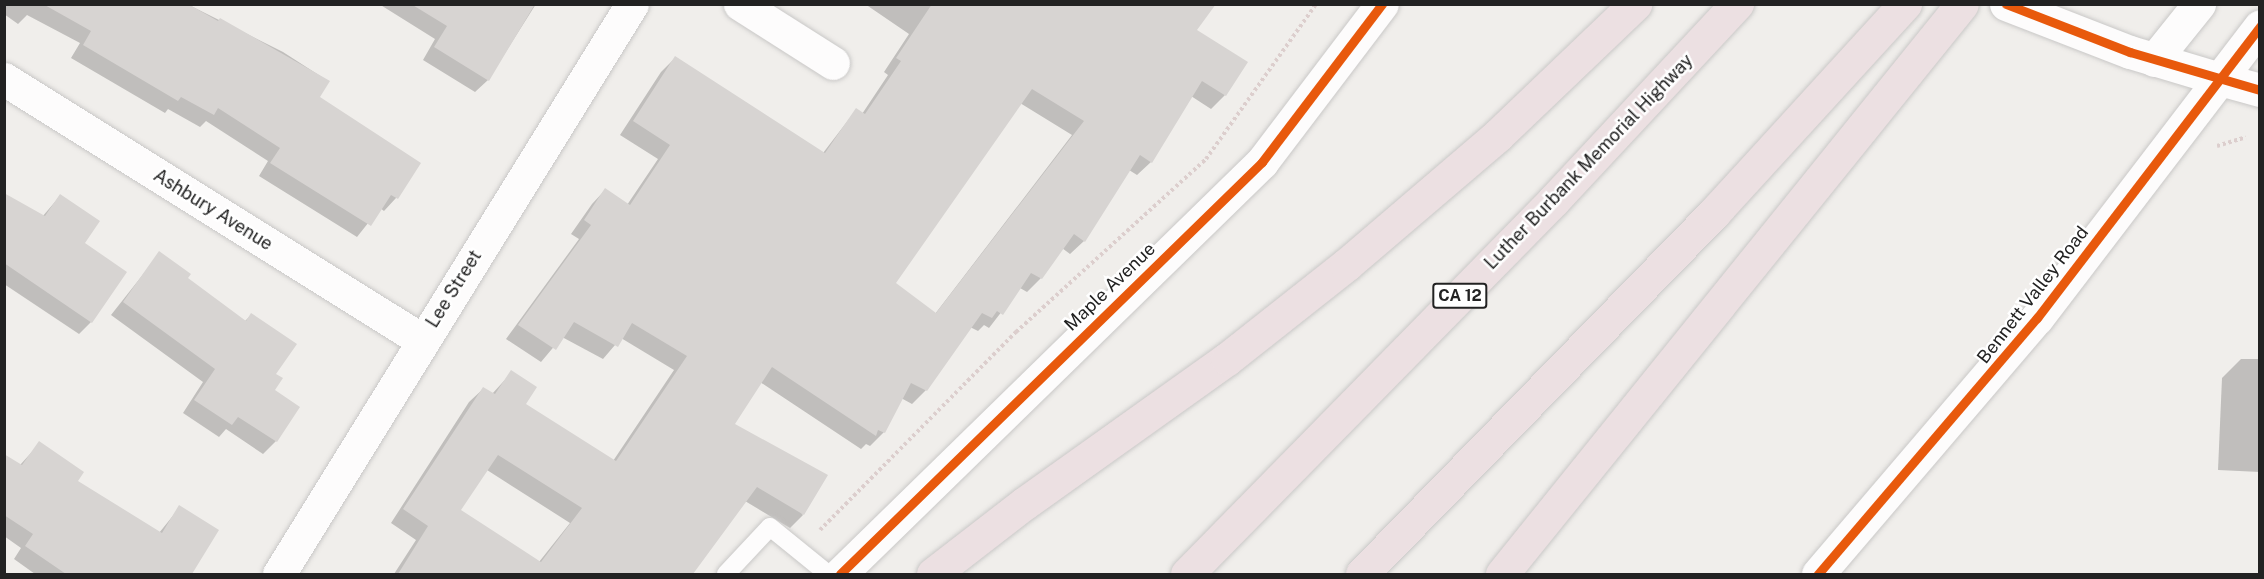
<!DOCTYPE html>
<html>
<head>
<meta charset="utf-8">
<style>
	body { margin:0 }
	#map { position:relative; width:2264px; height:579px; overflow:hidden; background:#f0eeeb; font-family:"Public Sans",sans-serif }
	div>[style] { position:absolute }
	[style*='--x'] { left:calc(var(--x)*1px); top:calc(var(--y)*1px); width:calc(var(--w)*1px); rotate:calc(var(--a)*1deg) }
	.shadow>* { inset:0; background:#0003 }
	.building>* { inset:0; background:#d7d4d2 }
	.path>* { height:4px; margin-top:-2px; transform-origin:0; background:repeating-linear-gradient(90deg,#dccecd 0 3px,transparent 0 6px) }
	.roads { filter:drop-shadow(0 0 2px #c9c8c7) drop-shadow(0 0 2px #c9c8c7) }
	.service>* { height:18px; margin:-9px; padding:0 9px; transform-origin:9px; border-radius:9px; background:#fdfcfc }
	.minor>* { height:33px; margin:-16.5px; padding:0 16.5px; transform-origin:16.5px; border-radius:16.5px; background:#fdfcfc }
	.tertiary>* { height:33px; margin:-16.5px; padding:0 16.5px; transform-origin:16.5px; border-radius:16.5px; background:#fdfcfc }
	.motorway>* { height:33px; margin:-16.5px; padding:0 16.5px; transform-origin:16.5px; border-radius:16.5px; background:#ece0e2 }
	.cycleway>* { height:9px; margin:-4.5px; padding:0 4.5px; transform-origin:4.5px; border-radius:4.5px; background:#e8590c }
	span { translate:-50% -50%; white-space:nowrap; text-align:center; line-height:1.15; -webkit-text-stroke:5px #fff; paint-order:stroke }
	.shield-label span { padding:2px 4px; background:#fff; border:2px solid; border-radius:4px; -webkit-text-stroke-width:0 }
	.shield-label { font-size:16px; color:#222; font-weight:700 }
	.street-label { font-size:18px; color:#222 }
	.frame { position:absolute; inset:0; border:6px solid #222; pointer-events:none }
</style>
</head>
<body>
<div id="map">
	<div class="shadow">
		<i style="clip-path:polygon(4px 4px,187px 4px,283px 52px,328px 81px,318px 97px,419px 164px,396px 198px,384px 211px,380px 208px,357px 237px,259px 176px,268px 161px,206px 121px,200px 127px,168px 109px,165px 113px,71px 58px,80px 43px,27px 15px,18px 24px,4px 14px)"></i>
		<i style="clip-path:polygon(379px 4px,536px 4px,488px 80px,475px 92px,423px 60px,435px 39px)"></i>
		<i style="clip-path:polygon(evenodd,865px 4px,1155px 4px,1195px 30px,1225px 95px,1211px 109px,1191px 96px,1151px 162px,1137px 175px,1129px 170px,1084px 241px,1070px 254px,1062px 248px,1041px 278px,1027px 292px,1020px 288px,989px 328px,984px 325px,978px 331px,970px 327px,926px 390px,912px 404px,901px 398px,884px 432px,870px 446px,866px 444px,861px 449px,760px 382px,733px 425px,803px 515px,790px 528px,745px 501px,691px 574px,394px 574px,416px 540px,391px 523px,469px 402px,483px 389px,492px 394px,512px 372px,524px 404px,613px 461px,674px 370px,621px 338px,603px 359px,562px 337px,541px 362px,506px 339px,579px 239px,571px 234px,592px 204px,605px 190px,627px 205px,658px 159px,620px 135px,661px 72px,675px 58px,823px 153px,856px 110px,862px 114px,888px 75px,884px 72px,909px 34px,865px 4px,1020px 103px,1072px 135px,935px 314px,894px 283px,1020px 103px,865px 4px,487px 470px,570px 523px,539px 562px,459px 511px,487px 470px)"></i>
		<i style="clip-path:polygon(4px 195px,42px 217px,60px 196px,82px 244px,91px 322px,79px 334px,4px 284px)"></i>
		<i style="clip-path:polygon(160px 253px,186px 279px,244px 322px,251px 315px,274px 375px,276px 441px,263px 454px,226px 429px,219px 437px,183px 413px,203px 382px,111px 315px)"></i>
		<i style="clip-path:polygon(2241px 359px,2260px 359px,2260px 472px,2218px 470px,2222px 378px)"></i>
		<i style="clip-path:polygon(40px 443px,76px 481px,159px 533px,180px 507px,217px 530px,190px 574px,35px 574px,14px 559px,21px 548px,4px 536px,4px 456px,20px 465px)"></i>
	</div>
	<div class="building">
		<i style="clip-path:polygon(43px 4px,188px 4px,218px 21px,220px 18px,330px 81px,320px 97px,421px 163px,398px 199px,391px 195px,371px 226px,270px 163px,280px 148px,218px 108px,214px 115px,181px 97px,178px 101px,83px 45px,91px 31px)"></i>
		<i style="clip-path:polygon(411px 4px,535px 4px,489px 81px,434px 47px,447px 26px)"></i>
		<i style="clip-path:polygon(evenodd,932px 4px,1216px 4px,1197px 30px,1248px 62px,1226px 96px,1202px 81px,1152px 163px,1140px 155px,1085px 242px,1074px 234px,1042px 279px,1031px 273px,1003px 315px,997px 311px,992px 318px,982px 313px,927px 391px,911px 383px,885px 433px,878px 430px,876px 436px,772px 367px,735px 424px,828px 475px,804px 515px,757px 487px,693px 574px,398px 574px,428px 526px,403px 509px,483px 387px,495px 394px,511px 370px,537px 387px,526px 404px,616px 461px,687px 356px,632px 323px,618px 347px,574px 322px,556px 350px,518px 325px,591px 225px,584px 220px,605px 188px,630px 205px,670px 145px,633px 121px,675px 56px,825px 153px,856px 108px,865px 114px,901px 61px,896px 58px,932px 4px,1032px 89px,1084px 121px,936px 313px,896px 283px,1032px 89px,932px 4px,498px 455px,582px 508px,541px 562px,461px 510px,498px 455px)"></i>
		<i style="clip-path:polygon(4px 193px,45px 216px,60px 194px,100px 221px,85px 243px,127px 272px,92px 323px,4px 263px)"></i>
		<i style="clip-path:polygon(159px 251px,191px 274px,188px 278px,246px 321px,251px 313px,297px 344px,276px 374px,283px 378px,275px 390px,300px 407px,277px 442px,238px 417px,232px 425px,194px 400px,215px 369px,123px 302px)"></i>
		<i style="clip-path:polygon(39px 441px,84px 472px,78px 481px,162px 533px,179px 505px,219px 530px,192px 574px,66px 574px,25px 546px,33px 534px,4px 515px,4px 454px,22px 465px)"></i>
	</div>
	<div class="path">
		<i style="--x:2217;--y:146;--w:30;--a:-17"></i>
		<i style="--x:820;--y:530;--w:279;--a:-45.3"></i>
		<i style="--x:1016;--y:332;--w:257;--a:-42.3"></i>
		<i style="--x:1206;--y:159;--w:190;--a:-54.6"></i>
	</div>
	<div class="roads">
		<div class="service">
			<i style="--x:726;--y:574;--w:64;--a:-46.9"></i>
			<i style="--x:770;--y:527;--w:75;--a:39"></i>
		</div>
		<div class="minor">
			<i style="--x:740;--y:4;--w:110;--a:32.4"></i>
			<i style="--x:4;--y:79;--w:493;--a:32"></i>
			<i style="--x:2220;--y:79;--w:41;--a:15.4"></i>
			<i style="--x:279;--y:574;--w:670;--a:-58.23"></i>
		</div>
		<div class="tertiary">
			<i style="--x:2006;--y:4;--w:133;--a:21.2"></i>
			<i style="--x:2130;--y:52;--w:94;--a:16.7"></i>
			<i style="--x:2154;--y:60;--w:72;--a:-51.2"></i>
			<i style="--x:840;--y:574;--w:590;--a:-44.31"></i>
			<i style="--x:1262;--y:162;--w:198;--a:-52.8"></i>
			<i style="--x:1818;--y:574;--w:337;--a:-49.5"></i>
			<i style="--x:2037;--y:318;--w:367;--a:-52.6"></i>
		</div>
		<div class="motorway">
			<i style="--x:933;--y:574;--w:116;--a:-37.7"></i>
			<i style="--x:1025;--y:503;--w:248;--a:-35.5"></i>
			<i style="--x:1227;--y:359;--w:152;--a:-38.3"></i>
			<i style="--x:1346;--y:265;--w:200;--a:-40.5"></i>
			<i style="--x:1498;--y:135;--w:190;--a:-43.7"></i>
			<i style="--x:1187;--y:574;--w:523;--a:-45.54"></i>
			<i style="--x:1553;--y:201;--w:270;--a:-47"></i>
			<i style="--x:1362;--y:574;--w:503;--a:-45.73"></i>
			<i style="--x:1713;--y:214;--w:285;--a:-47.6"></i>
			<i style="--x:1502;--y:574;--w:732;--a:-51.1"></i>
		</div>
	</div>
	<div class="cycleway">
		<i style="--x:2006;--y:4;--w:133;--a:21.2"></i>
		<i style="--x:2130;--y:52;--w:135;--a:16.3"></i>
		<i style="--x:840;--y:574;--w:590;--a:-44.31"></i>
		<i style="--x:1262;--y:162;--w:198;--a:-52.8"></i>
		<i style="--x:1818;--y:574;--w:337;--a:-49.5"></i>
		<i style="--x:2037;--y:318;--w:367;--a:-52.6"></i>
	</div>
	<div class="shield-label">
		<span style="left:1460px;top:296px">CA 12</span>
	</div>
	<div class="street-label">
		<span style="left:1589px;top:162px;rotate:-46deg">Luther Burbank Memorial Highway</span>
		<span style="left:213px;top:210px;rotate:32deg">Ashbury Avenue</span>
		<span style="left:1110px;top:287px;rotate:-44deg">Maple Avenue</span>
		<span style="left:454px;top:289px;rotate:-58deg">Lee Street</span>
		<span style="left:2033px;top:295px;rotate:-52deg">Bennett Valley Road</span>
	</div>
	<div class="frame"></div>
</div>
</body>
</html>
